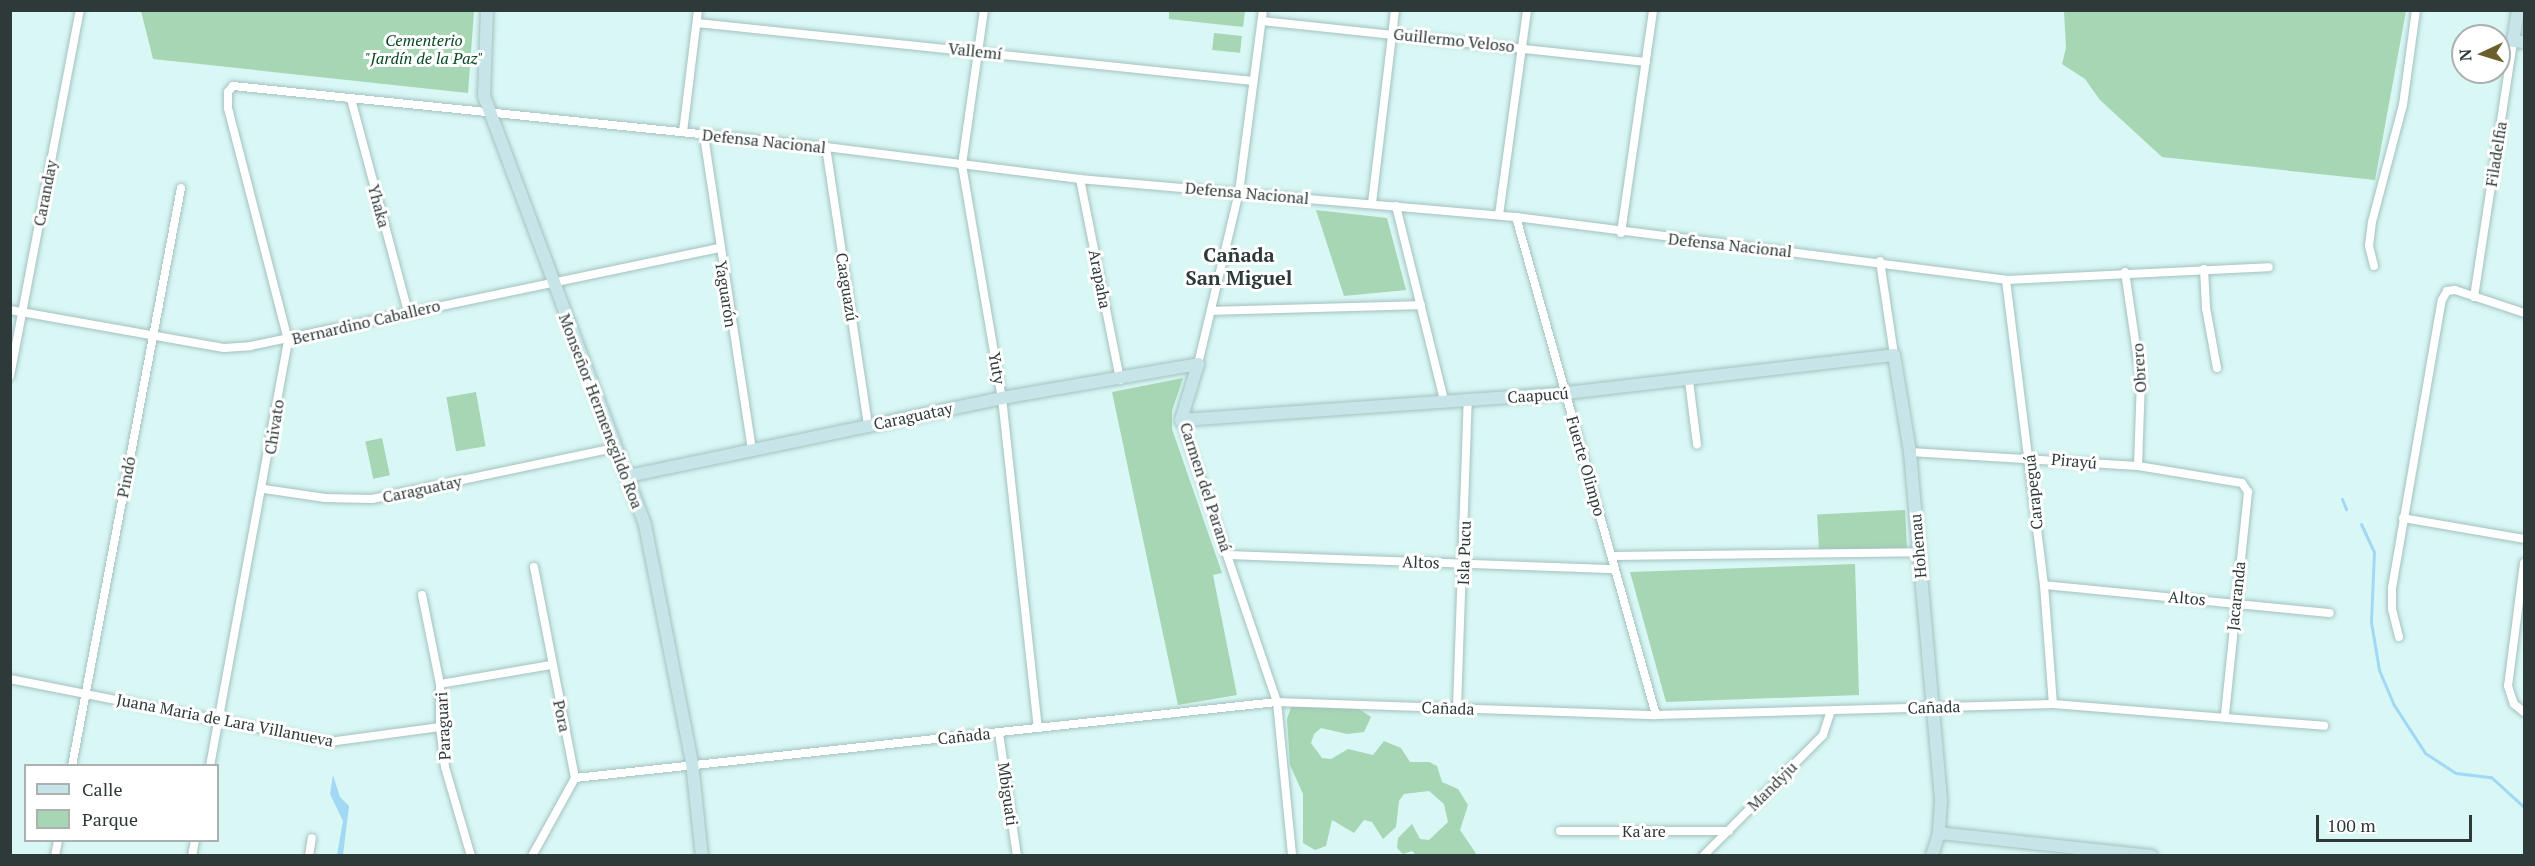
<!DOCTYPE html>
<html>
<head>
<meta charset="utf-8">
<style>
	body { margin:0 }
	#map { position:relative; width:2535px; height:866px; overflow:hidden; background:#d8f7f5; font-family:"PT Serif",serif }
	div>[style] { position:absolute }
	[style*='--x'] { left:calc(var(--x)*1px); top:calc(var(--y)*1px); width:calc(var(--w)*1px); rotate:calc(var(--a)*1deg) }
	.green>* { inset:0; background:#a6d6b3; transform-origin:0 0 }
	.water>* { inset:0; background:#a1d8f4 }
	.stream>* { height:3px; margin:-1.5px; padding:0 1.5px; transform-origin:1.5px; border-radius:1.5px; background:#a1d8f4 }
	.roads { filter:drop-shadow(0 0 2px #a4c1bf) drop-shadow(0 0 2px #a4c1bf) }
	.street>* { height:8px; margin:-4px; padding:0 4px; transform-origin:4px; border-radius:4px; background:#fff }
	.secondary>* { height:12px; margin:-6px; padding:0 6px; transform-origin:6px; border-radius:6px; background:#c7e4e9 }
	span { translate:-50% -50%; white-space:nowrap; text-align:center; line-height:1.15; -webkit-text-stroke:6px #fff; paint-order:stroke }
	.park-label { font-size:16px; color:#064824; font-style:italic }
	.street-label { font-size:16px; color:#2e3a39 }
	.quarter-label { font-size:20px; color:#2e3a39; font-weight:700 }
	.frame { position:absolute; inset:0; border:12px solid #2e3a39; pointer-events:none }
	.legend { position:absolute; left:24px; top:764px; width:195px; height:78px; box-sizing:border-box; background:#fff; border:2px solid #abb0b0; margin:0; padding:8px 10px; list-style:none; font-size:18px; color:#2e3a39 }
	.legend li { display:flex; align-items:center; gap:12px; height:30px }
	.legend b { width:30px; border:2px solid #abb0b0 }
	.north { position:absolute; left:2451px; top:24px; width:60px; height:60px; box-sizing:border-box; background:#fff; border:2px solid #abb0b0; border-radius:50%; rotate:266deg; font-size:16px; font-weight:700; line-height:24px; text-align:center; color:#2e3a39 }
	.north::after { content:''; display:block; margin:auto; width:21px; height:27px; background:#6c5f2c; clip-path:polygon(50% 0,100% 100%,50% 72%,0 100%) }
	.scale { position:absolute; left:2316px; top:815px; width:156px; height:27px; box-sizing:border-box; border:3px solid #2e3a39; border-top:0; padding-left:8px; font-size:18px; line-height:21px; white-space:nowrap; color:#2e3a39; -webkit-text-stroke:4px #fff; paint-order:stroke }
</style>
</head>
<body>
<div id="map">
	<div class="green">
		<i style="clip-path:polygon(141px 11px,474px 11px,468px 93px,153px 59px)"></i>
		<i style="clip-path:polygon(1169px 11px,1169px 10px,1245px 11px,1243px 27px,1169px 19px)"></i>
		<i style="clip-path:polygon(2064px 11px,2406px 11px,2375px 180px,2162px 157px,2100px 100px,2085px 79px,2062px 64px,2066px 48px)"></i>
		<i style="left:1214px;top:33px;width:28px;height:17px;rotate:6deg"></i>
		<i style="clip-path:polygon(1316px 210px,1387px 218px,1406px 290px,1344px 296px)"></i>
		<i style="clip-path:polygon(1183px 378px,1172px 411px,1172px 429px,1222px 573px,1213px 575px,1237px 695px,1178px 705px,1112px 392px)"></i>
		<i style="left:476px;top:392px;width:55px;height:30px;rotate:80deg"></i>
		<i style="left:382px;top:438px;width:38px;height:17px;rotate:78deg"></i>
		<i style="left:1905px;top:510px;width:40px;height:88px;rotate:87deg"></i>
		<i style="clip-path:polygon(1855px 564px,1859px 695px,1666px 702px,1630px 572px)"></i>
		<i style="clip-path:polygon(1291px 707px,1356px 707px,1371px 717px,1364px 732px,1347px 734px,1321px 728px,1314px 734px,1311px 743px,1322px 758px,1331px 759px,1348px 749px,1373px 755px,1384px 741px,1401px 748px,1410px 762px,1429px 762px,1437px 766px,1442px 782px,1458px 789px,1468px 805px,1460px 830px,1477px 855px,1416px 855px,1412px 851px,1403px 854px,1397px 848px,1398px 838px,1412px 824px,1420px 839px,1429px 840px,1448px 822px,1444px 804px,1429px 791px,1404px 794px,1399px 801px,1396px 827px,1383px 839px,1372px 822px,1364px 820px,1354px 833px,1332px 820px,1326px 846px,1315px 850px,1303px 843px,1303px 794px,1290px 765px,1287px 719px)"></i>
	</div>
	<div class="water">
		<i style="clip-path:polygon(333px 775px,340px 797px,349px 806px,343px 855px,337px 855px,343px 821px,330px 794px)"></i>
	</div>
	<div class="stream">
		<i style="--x:2342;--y:499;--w:11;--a:68"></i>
		<i style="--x:2361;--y:524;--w:31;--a:65"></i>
		<i style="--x:2374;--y:552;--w:70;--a:92.5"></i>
		<i style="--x:2371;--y:622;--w:49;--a:80.5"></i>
		<i style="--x:2379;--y:670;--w:38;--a:67"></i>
		<i style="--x:2394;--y:705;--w:57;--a:57.1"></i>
		<i style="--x:2425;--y:753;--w:37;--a:33"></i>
		<i style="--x:2456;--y:773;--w:35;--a:7"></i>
		<i style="--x:2491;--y:777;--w:45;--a:42.3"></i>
	</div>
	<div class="roads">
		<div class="street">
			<i style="--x:984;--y:10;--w:157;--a:98.1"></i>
			<i style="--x:962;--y:165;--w:236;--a:80.3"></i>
			<i style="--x:1002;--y:398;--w:332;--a:83.8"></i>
			<i style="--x:1262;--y:21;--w:386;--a:6.1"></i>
			<i style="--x:697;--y:23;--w:559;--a:5.96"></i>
			<i style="--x:351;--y:99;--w:220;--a:75"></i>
			<i style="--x:683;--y:132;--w:123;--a:-83"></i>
			<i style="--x:704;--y:136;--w:318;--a:81.3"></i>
			<i style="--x:826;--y:147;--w:282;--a:81.4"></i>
			<i style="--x:1080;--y:179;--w:205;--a:78.7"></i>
			<i style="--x:1372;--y:203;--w:194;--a:-83.2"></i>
			<i style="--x:1396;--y:206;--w:200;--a:76.1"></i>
			<i style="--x:1499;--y:215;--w:207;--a:-82.2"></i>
			<i style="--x:1516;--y:217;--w:517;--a:74.3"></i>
			<i style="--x:1621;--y:233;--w:225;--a:-81.8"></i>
			<i style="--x:1880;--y:261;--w:95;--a:81.5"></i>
			<i style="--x:2374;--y:266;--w:21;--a:-104"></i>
			<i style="--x:2369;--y:246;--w:24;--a:-83"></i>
			<i style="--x:2372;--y:222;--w:121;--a:-75.2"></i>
			<i style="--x:2403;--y:105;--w:96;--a:-82.2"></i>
			<i style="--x:2204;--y:269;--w:39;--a:87"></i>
			<i style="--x:2206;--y:308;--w:61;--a:79.6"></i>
			<i style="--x:2125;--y:272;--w:109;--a:81.6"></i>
			<i style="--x:2141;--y:380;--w:86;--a:92"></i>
			<i style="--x:2006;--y:280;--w:307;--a:82.9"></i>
			<i style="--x:2044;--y:585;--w:119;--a:85.7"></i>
			<i style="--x:2474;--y:297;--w:259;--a:-81.3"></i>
			<i style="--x:10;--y:310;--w:217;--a:10.1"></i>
			<i style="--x:224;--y:348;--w:26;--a:-4"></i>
			<i style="--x:250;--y:346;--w:479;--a:-11.8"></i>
			<i style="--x:1211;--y:311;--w:210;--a:-1.6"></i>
			<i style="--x:1198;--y:364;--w:177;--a:-76.6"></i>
			<i style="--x:1239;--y:192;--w:184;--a:-82.5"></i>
			<i style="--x:10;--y:376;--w:373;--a:-79.2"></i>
			<i style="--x:1689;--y:381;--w:64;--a:82.8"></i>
			<i style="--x:1181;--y:420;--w:298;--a:71.2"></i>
			<i style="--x:1277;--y:702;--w:155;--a:84.4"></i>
			<i style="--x:1910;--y:452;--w:228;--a:3.5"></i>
			<i style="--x:2138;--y:466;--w:105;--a:9.3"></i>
			<i style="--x:2242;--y:483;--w:11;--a:56"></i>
			<i style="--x:2248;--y:492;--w:225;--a:95.9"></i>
			<i style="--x:264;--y:489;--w:62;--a:8.4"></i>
			<i style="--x:325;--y:498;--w:47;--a:1.2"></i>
			<i style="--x:372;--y:499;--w:248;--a:-11.9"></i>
			<i style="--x:2403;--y:518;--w:123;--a:9.8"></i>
			<i style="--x:1228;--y:555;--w:387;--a:2.1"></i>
			<i style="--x:1612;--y:556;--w:307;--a:-0.7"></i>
			<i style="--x:2524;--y:563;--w:124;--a:97.4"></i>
			<i style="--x:2508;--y:686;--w:19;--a:72"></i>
			<i style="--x:2514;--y:704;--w:13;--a:39"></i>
			<i style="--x:2044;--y:585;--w:287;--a:5.6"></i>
			<i style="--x:422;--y:595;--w:91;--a:78.6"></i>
			<i style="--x:440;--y:684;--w:43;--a:90"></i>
			<i style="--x:440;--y:727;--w:40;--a:82.9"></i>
			<i style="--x:445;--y:767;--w:93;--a:73.7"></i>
			<i style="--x:2399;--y:637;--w:29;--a:-104"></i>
			<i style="--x:2392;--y:609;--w:21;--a:-90"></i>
			<i style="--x:2392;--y:588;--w:292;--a:-80.2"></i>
			<i style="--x:2442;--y:300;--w:10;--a:-61"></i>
			<i style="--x:2447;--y:291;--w:8;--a:-7"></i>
			<i style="--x:2455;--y:290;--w:73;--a:18.4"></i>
			<i style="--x:10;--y:679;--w:325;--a:11.2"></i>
			<i style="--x:329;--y:742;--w:112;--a:-7.7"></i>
			<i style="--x:440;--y:684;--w:113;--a:-9.7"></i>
			<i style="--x:1457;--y:708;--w:309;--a:-88"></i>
			<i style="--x:999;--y:733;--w:124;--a:81.7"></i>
			<i style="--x:72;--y:766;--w:588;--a:-79.32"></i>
			<i style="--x:210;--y:766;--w:433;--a:-79.6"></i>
			<i style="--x:288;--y:340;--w:240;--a:-104.5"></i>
			<i style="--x:228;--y:108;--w:16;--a:-90"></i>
			<i style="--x:228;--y:92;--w:8;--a:-50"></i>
			<i style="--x:233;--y:86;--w:596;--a:5.87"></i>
			<i style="--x:826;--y:147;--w:256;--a:7.2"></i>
			<i style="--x:1080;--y:179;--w:438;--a:5"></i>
			<i style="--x:1516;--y:217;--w:494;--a:7.3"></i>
			<i style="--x:2006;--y:280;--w:263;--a:-2.8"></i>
			<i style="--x:575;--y:778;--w:706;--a:-6.18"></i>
			<i style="--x:1277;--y:702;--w:379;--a:2"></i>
			<i style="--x:1656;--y:715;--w:397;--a:-1.6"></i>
			<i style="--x:2053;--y:704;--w:272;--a:4.6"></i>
			<i style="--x:1560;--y:831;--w:169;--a:0"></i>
			<i style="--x:55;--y:856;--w:16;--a:-79"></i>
			<i style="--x:192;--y:856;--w:16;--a:-79"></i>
			<i style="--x:309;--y:856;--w:18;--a:-81"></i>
			<i style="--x:532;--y:856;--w:89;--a:-61.1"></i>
			<i style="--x:575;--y:778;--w:215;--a:-101"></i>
			<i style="--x:1703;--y:856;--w:170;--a:-45.2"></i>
			<i style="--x:1823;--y:735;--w:25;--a:-72"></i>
		</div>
		<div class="secondary">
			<i style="--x:487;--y:10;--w:86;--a:92"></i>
			<i style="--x:484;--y:96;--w:458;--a:69.4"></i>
			<i style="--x:645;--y:525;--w:243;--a:78.8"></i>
			<i style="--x:692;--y:763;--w:94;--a:83.9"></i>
			<i style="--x:2518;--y:10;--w:31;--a:99"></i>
			<i style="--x:2513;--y:41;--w:11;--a:5"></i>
			<i style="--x:629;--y:476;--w:381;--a:-11.8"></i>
			<i style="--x:1002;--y:398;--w:199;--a:-9.8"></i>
			<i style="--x:1198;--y:364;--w:59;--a:106.9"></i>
			<i style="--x:1181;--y:420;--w:386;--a:-4"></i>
			<i style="--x:1566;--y:393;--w:330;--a:-6.6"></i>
			<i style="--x:1894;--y:355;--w:98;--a:80.6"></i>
			<i style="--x:1910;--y:452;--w:350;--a:84.9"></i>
			<i style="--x:1941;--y:801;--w:32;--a:94"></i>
			<i style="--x:1939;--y:833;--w:24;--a:107"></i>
			<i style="--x:1939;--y:833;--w:214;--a:6.2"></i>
		</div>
	</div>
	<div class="park-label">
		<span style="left:424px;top:49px">Cementerio<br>"Jardín de la Paz"</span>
	</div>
	<div class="street-label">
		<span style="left:1454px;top:40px;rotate:6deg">Guillermo Veloso</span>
		<span style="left:975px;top:51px;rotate:6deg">Vallemí</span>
		<span style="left:764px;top:141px;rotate:6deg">Defensa Nacional</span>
		<span style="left:2496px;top:154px;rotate:-81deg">Filadelfia</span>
		<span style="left:45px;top:193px;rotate:-79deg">Caranday</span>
		<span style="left:1247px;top:193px;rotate:5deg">Defensa Nacional</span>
		<span style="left:379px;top:206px;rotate:75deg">Yhaka</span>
		<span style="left:1730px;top:245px;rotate:6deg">Defensa Nacional</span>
		<span style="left:1100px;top:279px;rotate:79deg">Arapaha</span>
		<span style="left:847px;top:287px;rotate:81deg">Caaguazú</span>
		<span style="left:726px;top:294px;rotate:81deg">Yaguarón</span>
		<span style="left:366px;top:322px;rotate:-13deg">Bernardino Caballero</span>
		<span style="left:997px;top:368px;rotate:80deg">Yuty</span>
		<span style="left:2139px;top:368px;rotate:-94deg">Obrero</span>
		<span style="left:1538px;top:395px;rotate:-4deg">Caapucú</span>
		<span style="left:601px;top:411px;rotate:69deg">Monseñor Hermenegildo Roa</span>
		<span style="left:913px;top:416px;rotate:-12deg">Caraguatay</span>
		<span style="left:274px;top:427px;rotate:-81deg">Chivato</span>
		<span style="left:2074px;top:461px;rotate:5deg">Pirayú</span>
		<span style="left:1586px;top:466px;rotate:74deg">Fuerte Olimpo</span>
		<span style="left:126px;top:477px;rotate:-79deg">Pindó</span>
		<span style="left:1206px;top:487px;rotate:72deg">Carmen del Paraná</span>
		<span style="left:422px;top:489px;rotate:-12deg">Caraguatay</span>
		<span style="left:2033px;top:492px;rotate:-96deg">Carapeguá</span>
		<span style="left:1918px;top:546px;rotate:-95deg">Hohenau</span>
		<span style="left:1464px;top:553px;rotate:-88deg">Isla Pucu</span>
		<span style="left:1421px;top:562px;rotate:2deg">Altos</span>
		<span style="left:2236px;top:596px;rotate:-84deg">Jacaranda</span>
		<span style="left:2187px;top:598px;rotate:5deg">Altos</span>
		<span style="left:1934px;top:707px;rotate:-2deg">Cañada</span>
		<span style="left:1448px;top:708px;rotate:2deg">Cañada</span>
		<span style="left:562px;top:716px;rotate:78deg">Pora</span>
		<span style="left:225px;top:720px;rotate:11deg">Juana Maria de Lara Villanueva</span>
		<span style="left:443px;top:726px;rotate:-93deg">Paraguari</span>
		<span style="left:964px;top:736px;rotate:-6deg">Cañada</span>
		<span style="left:1772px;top:786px;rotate:-45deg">Mandyju</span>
		<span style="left:1008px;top:794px;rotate:82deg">Mbiguati</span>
		<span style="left:1644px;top:831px">Ka'are</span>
	</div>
	<div class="quarter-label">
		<span style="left:1239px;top:266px">Cañada<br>San Miguel</span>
	</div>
	<div class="frame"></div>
	<ul class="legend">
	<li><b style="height:8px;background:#c7e4e9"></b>Calle</li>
	<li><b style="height:16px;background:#a6d6b3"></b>Parque</li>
	</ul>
	<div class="north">N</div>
	<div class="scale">100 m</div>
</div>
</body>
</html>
